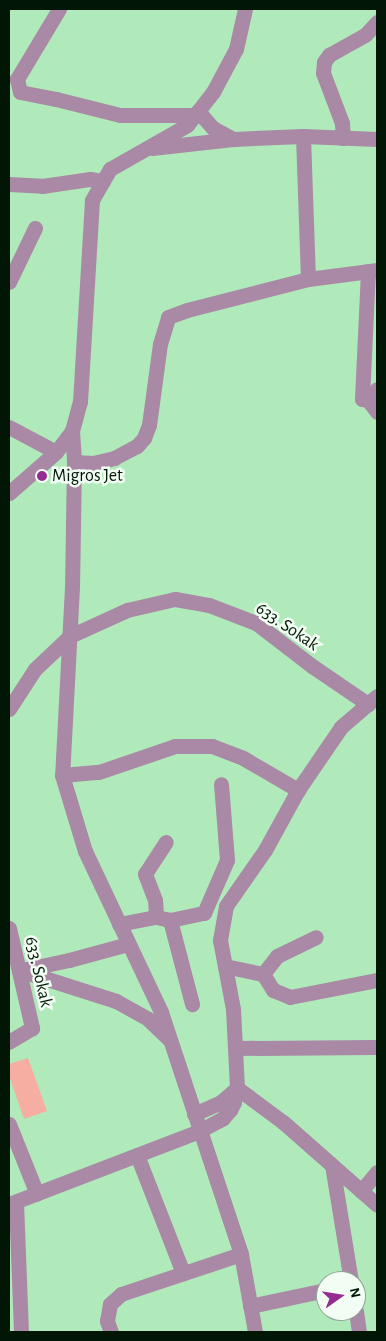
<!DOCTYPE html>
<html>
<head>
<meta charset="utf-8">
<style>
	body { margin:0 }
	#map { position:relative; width:386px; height:1341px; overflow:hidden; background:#b1eaba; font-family:"Alegreya Sans",sans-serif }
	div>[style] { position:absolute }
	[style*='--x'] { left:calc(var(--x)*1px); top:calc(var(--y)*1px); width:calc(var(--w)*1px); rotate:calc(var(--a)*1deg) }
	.building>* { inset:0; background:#f7aea2 }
	.minor>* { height:15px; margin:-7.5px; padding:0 7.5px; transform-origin:7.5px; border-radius:7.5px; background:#a989a6 }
	.dots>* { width:14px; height:14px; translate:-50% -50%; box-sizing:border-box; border:2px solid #f2fdf4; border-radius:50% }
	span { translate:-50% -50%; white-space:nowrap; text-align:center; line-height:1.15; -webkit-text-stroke:5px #f2fdf4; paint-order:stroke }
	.poi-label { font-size:18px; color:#021606 }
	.left { translate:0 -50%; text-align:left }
	.street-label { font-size:18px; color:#021606 }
	.frame { position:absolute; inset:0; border:10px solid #021606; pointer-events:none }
	.north { position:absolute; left:316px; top:1271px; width:50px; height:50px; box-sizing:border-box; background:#f2fdf4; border:1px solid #92a195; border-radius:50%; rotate:77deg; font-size:14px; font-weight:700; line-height:20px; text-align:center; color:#021606 }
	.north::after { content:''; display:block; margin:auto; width:18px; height:22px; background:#942d91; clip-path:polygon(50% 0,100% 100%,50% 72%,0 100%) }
</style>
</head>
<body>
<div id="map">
	<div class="building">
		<i style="clip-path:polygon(28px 1058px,47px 1111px,24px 1119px,9px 1076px,9px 1064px)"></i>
	</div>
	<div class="minor">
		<i style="--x:59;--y:9;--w:82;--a:121"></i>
		<i style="--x:17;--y:79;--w:13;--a:77"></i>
		<i style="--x:20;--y:92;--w:37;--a:11"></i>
		<i style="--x:56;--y:99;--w:66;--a:14"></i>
		<i style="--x:120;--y:115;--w:75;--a:0"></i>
		<i style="--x:198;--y:111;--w:23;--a:49"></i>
		<i style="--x:213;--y:128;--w:23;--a:29"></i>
		<i style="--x:303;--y:136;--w:143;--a:88"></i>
		<i style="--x:343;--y:138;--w:15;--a:-94"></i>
		<i style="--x:342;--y:123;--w:53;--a:-110.8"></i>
		<i style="--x:323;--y:73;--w:11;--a:-85"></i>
		<i style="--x:324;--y:62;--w:9;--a:-54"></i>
		<i style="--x:329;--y:55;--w:41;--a:-29.1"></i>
		<i style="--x:365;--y:35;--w:18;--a:-47"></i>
		<i style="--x:152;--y:148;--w:81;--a:-6.3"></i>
		<i style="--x:233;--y:139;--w:70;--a:-2.5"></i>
		<i style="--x:303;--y:136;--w:74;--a:2.3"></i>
		<i style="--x:9;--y:184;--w:33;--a:3"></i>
		<i style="--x:42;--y:186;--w:49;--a:-8.3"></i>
		<i style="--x:90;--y:179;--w:13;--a:9"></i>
		<i style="--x:368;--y:271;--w:128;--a:92.7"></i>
		<i style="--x:362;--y:399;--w:6;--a:9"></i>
		<i style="--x:368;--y:400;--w:14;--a:-51"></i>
		<i style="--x:9;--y:282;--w:60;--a:-64.3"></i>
		<i style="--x:368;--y:400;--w:15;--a:53"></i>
		<i style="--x:9;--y:427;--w:53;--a:28"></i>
		<i style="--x:72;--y:431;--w:31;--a:86"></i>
		<i style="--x:74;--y:462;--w:125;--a:90.9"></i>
		<i style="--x:72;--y:587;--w:188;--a:93"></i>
		<i style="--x:62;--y:775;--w:37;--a:-5"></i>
		<i style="--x:99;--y:772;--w:80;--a:-18.9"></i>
		<i style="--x:175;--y:746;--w:37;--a:0"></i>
		<i style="--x:212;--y:746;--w:33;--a:21"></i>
		<i style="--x:243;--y:758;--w:64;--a:30.2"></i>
		<i style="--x:74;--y:462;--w:19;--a:3"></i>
		<i style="--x:93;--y:463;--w:22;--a:-13"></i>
		<i style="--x:114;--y:458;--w:26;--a:-28"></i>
		<i style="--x:137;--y:446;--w:11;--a:-49"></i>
		<i style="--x:144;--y:438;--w:14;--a:-69"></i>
		<i style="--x:149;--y:425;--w:82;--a:-82.3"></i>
		<i style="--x:160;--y:344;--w:28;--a:-73"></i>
		<i style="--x:168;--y:317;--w:20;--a:-20"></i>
		<i style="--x:187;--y:310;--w:125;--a:-14.4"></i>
		<i style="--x:308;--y:279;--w:70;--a:-7.4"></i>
		<i style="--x:9;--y:493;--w:62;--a:-41.1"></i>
		<i style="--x:56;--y:452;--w:26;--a:-53"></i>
		<i style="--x:72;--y:431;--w:30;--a:-75"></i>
		<i style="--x:80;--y:402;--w:202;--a:-86.6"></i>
		<i style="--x:92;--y:200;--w:36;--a:-60"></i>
		<i style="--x:110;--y:169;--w:89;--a:-29.7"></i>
		<i style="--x:187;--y:125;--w:13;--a:-51"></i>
		<i style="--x:195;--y:115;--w:29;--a:-52"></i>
		<i style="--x:213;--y:92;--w:49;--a:-61.9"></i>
		<i style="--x:236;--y:49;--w:41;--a:-77.3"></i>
		<i style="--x:377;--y:696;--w:48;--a:139.3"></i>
		<i style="--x:341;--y:727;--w:76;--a:124.3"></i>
		<i style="--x:298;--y:790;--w:68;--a:118.8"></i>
		<i style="--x:265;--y:850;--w:68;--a:124.9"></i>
		<i style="--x:226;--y:906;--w:35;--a:100"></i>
		<i style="--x:220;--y:940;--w:70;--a:79.3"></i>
		<i style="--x:233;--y:1009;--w:79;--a:87.1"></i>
		<i style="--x:237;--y:1088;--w:57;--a:36.5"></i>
		<i style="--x:283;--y:1122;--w:125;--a:41.4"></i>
		<i style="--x:9;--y:709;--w:48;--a:-57"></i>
		<i style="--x:35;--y:669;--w:48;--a:-43.3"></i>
		<i style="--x:70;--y:636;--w:63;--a:-24.5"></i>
		<i style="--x:127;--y:610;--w:49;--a:-12.9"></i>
		<i style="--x:175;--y:599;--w:35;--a:10"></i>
		<i style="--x:209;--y:605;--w:50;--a:21"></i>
		<i style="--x:256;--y:623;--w:71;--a:37.5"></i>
		<i style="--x:312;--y:666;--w:68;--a:34.2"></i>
		<i style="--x:62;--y:775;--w:79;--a:73.2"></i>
		<i style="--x:85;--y:851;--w:178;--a:64.7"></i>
		<i style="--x:161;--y:1012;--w:255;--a:71.7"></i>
		<i style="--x:241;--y:1254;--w:79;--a:79.8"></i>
		<i style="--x:156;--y:917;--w:17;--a:-93"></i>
		<i style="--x:155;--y:900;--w:28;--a:-111"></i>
		<i style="--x:145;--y:874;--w:38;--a:-57"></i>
		<i style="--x:170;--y:920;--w:87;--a:75.3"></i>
		<i style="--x:119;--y:924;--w:38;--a:-11"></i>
		<i style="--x:156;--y:917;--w:14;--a:12"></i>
		<i style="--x:170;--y:920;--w:35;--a:-12"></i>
		<i style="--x:204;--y:913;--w:58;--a:-66.5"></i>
		<i style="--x:227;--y:860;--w:76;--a:-94.5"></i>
		<i style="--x:9;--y:928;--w:103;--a:77"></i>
		<i style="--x:32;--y:1028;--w:27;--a:149"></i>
		<i style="--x:225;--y:966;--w:39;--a:12"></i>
		<i style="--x:263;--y:974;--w:19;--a:58"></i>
		<i style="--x:273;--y:990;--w:18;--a:22"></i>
		<i style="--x:290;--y:997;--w:89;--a:-11.1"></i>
		<i style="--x:19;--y:970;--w:102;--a:17.7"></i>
		<i style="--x:116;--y:1001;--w:37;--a:29"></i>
		<i style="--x:148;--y:1019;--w:28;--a:44"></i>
		<i style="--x:22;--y:970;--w:48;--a:-12"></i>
		<i style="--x:69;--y:960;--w:61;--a:-15.2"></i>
		<i style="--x:263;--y:974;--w:23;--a:-52"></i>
		<i style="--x:277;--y:956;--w:43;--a:-26"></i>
		<i style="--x:236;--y:1048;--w:141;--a:-0.4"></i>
		<i style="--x:194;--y:1114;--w:30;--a:-24"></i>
		<i style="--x:221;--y:1102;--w:21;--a:-41"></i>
		<i style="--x:9;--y:1124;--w:75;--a:68.2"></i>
		<i style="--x:137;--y:1155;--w:127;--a:68.7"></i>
		<i style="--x:332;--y:1165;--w:118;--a:80.7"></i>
		<i style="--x:361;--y:1191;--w:25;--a:-50"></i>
		<i style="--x:16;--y:1202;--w:130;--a:87.8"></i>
		<i style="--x:9;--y:1204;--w:204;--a:-21"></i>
		<i style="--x:199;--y:1131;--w:27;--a:-28"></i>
		<i style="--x:223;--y:1118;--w:11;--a:-49"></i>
		<i style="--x:230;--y:1110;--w:9;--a:-63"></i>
		<i style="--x:234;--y:1102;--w:14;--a:-78"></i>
		<i style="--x:250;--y:1306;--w:78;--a:-11.9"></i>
		<i style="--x:356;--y:1311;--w:21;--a:82"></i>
		<i style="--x:111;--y:1332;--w:12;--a:-110"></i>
		<i style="--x:107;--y:1321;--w:17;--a:-80"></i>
		<i style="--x:110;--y:1304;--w:15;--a:-42"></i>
		<i style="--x:121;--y:1294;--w:126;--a:-18.4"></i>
	</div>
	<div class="dots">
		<i style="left:42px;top:476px;background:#942d91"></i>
	</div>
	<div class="poi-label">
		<span class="left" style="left:52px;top:476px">Migros Jet</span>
	</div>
	<div class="street-label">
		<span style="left:287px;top:627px;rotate:34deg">633. Sokak</span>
		<span style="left:38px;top:972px;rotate:77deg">633. Sokak</span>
	</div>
	<div class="frame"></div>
	<div class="north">N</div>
</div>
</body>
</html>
